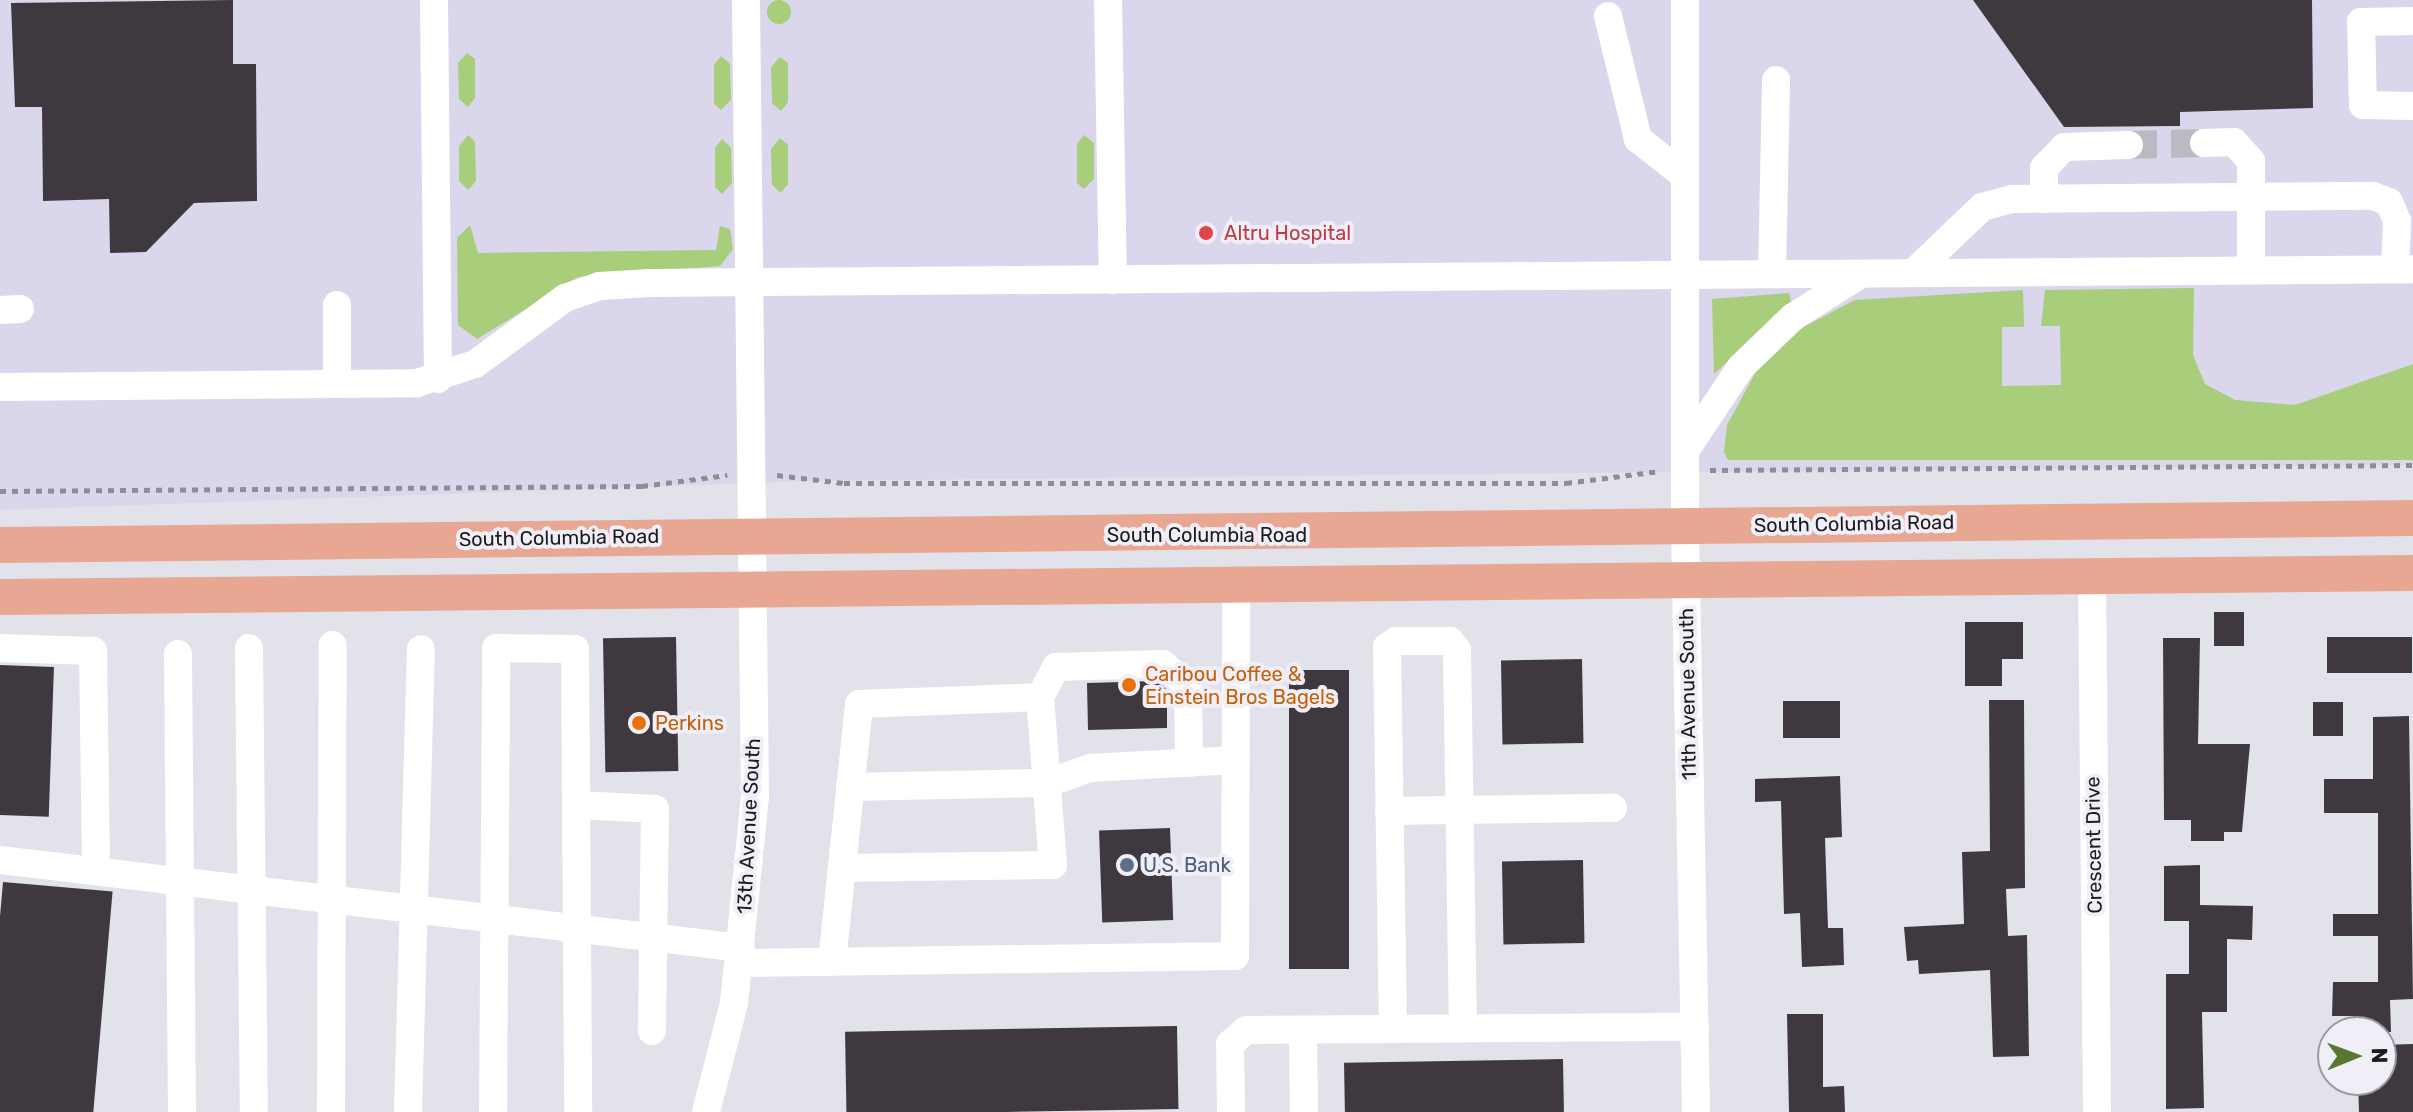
<!DOCTYPE html>
<html>
<head>
<meta charset="utf-8">
<style>
	body { margin:0 }
	#map { position:relative; width:2413px; height:1112px; overflow:hidden; background:#e2e2eb; font-family:Rubik,sans-serif }
	div>[style] { position:absolute }
	[style*='--x'] { left:calc(var(--x)*1px); top:calc(var(--y)*1px); width:calc(var(--w)*1px); rotate:calc(var(--a)*1deg) }
	.medical>* { inset:0; background:#dad6ec }
	.green>* { inset:0; background:#a8cd7b }
	.round { border-radius:50% }
	.building>* { inset:0; background:#3f393f; transform-origin:0 0 }
	.minor-tunnel>* { height:28px; margin-top:-14px; transform-origin:0; background:repeating-linear-gradient(90deg,#babac2 0 28px,transparent 0 42px) }
	.path>* { height:5px; margin-top:-2.5px; transform-origin:0; background:repeating-linear-gradient(90deg,#8e8d94 0 6px,transparent 0 12px) }
	.minor>* { height:28px; margin:-14px; padding:0 14px; transform-origin:14px; border-radius:14px; background:#fff }
	.major>* { height:36px; margin:-18px; padding:0 18px; transform-origin:18px; border-radius:18px; background:#e7a792 }
	.dots>* { width:22px; height:22px; translate:-50% -50%; box-sizing:border-box; border:4px solid #f0eff8; border-radius:50% }
	span { translate:-50% -50%; white-space:nowrap; text-align:center; line-height:1.15; -webkit-text-stroke:8px #f0eff8; paint-order:stroke }
	.health-label { font-size:20px; color:#be3a42 }
	.left { translate:0 -50%; text-align:left }
	.street-label { font-size:20px; color:#1c1b1e }
	.food-label { font-size:20px; color:#c56008 }
	.service-label { font-size:20px; color:#4e5e75 }
	.north { position:absolute; left:2317px; top:1016px; width:80px; height:80px; box-sizing:border-box; background:#f0eff8; border:2px solid #9b9aa1; border-radius:50%; rotate:89deg; font-size:22px; font-weight:700; line-height:32px; text-align:center; color:#1c1b1e }
	.north::after { content:''; display:block; margin:auto; width:28px; height:36px; background:#58782f; clip-path:polygon(50% 0,100% 100%,50% 72%,0 100%) }
</style>
</head>
<body>
<div id="map">
	<div class="medical">
		<i style="clip-path:polygon(0 0,2413px 0,2413px 465px,802px 481px,0 510px)"></i>
	</div>
	<div class="green">
		<i class="round" style="left:767px;top:0;width:24px;height:24px"></i>
		<i style="clip-path:polygon(467px 53px,475px 59px,475px 98px,468px 107px,459px 99px,458px 63px)"></i>
		<i style="clip-path:polygon(721px 56px,730px 64px,731px 100px,721px 110px,714px 104px,714px 65px)"></i>
		<i style="clip-path:polygon(780px 57px,788px 63px,788px 102px,781px 111px,772px 103px,771px 67px)"></i>
		<i style="clip-path:polygon(468px 135px,475px 142px,476px 181px,468px 190px,459px 181px,459px 146px)"></i>
		<i style="clip-path:polygon(1084px 135px,1094px 143px,1094px 179px,1084px 189px,1077px 183px,1077px 144px)"></i>
		<i style="clip-path:polygon(780px 138px,788px 145px,788px 184px,781px 193px,772px 185px,771px 149px)"></i>
		<i style="clip-path:polygon(722px 139px,731px 148px,732px 183px,722px 194px,715px 187px,715px 148px)"></i>
		<i style="clip-path:polygon(470px 225px,478px 253px,716px 250px,720px 226px,730px 229px,733px 249px,720px 266px,578px 277px,477px 339px,458px 325px,457px 238px)"></i>
		<i style="clip-path:polygon(2194px 288px,2193px 355px,2205px 384px,2235px 400px,2295px 405px,2413px 364px,2413px 460px,1728px 460px,1724px 452px,1727px 425px,1758px 368px,1794px 332px,1855px 300px,2023px 290px,2024px 327px,2002px 327px,2002px 386px,2061px 385px,2060px 326px,2041px 326px,2045px 290px)"></i>
		<i style="clip-path:polygon(1789px 293px,1791px 302px,1714px 374px,1712px 299px)"></i>
	</div>
	<div class="building">
		<i style="clip-path:polygon(233px 0,233px 64px,256px 64px,257px 201px,194px 203px,146px 252px,110px 253px,109px 199px,43px 201px,42px 107px,15px 107px,11px 3px)"></i>
		<i style="clip-path:polygon(1973px 0,2312px 0,2313px 108px,2180px 112px,2180px 126px,2064px 127px)"></i>
		<i style="left:2214px;top:612px;width:30px;height:34px"></i>
		<i style="clip-path:polygon(1965px 622px,2023px 622px,2023px 659px,2002px 659px,2002px 686px,1965px 686px)"></i>
		<i style="left:676px;top:637px;width:134px;height:73px;rotate:89deg"></i>
		<i style="left:2327px;top:637px;width:85px;height:36px"></i>
		<i style="clip-path:polygon(2163px 638px,2200px 638px,2198px 744px,2250px 744px,2242px 832px,2224px 832px,2224px 841px,2191px 841px,2191px 820px,2164px 820px)"></i>
		<i style="left:1582px;top:659px;width:84px;height:81px;rotate:89deg"></i>
		<i style="left:0;top:665px;width:54px;height:150px;rotate:2deg"></i>
		<i style="left:1289px;top:670px;width:60px;height:299px"></i>
		<i style="clip-path:polygon(1157px 681px,1167px 690px,1167px 728px,1088px 730px,1087px 683px)"></i>
		<i style="clip-path:polygon(1989px 700px,2024px 700px,2025px 888px,2006px 889px,2008px 936px,2027px 935px,2029px 1056px,1993px 1057px,1990px 970px,1919px 974px,1918px 960px,1907px 961px,1904px 927px,1964px 924px,1962px 852px,1990px 851px)"></i>
		<i style="left:1783px;top:701px;width:57px;height:37px"></i>
		<i style="left:2313px;top:702px;width:30px;height:34px"></i>
		<i style="clip-path:polygon(2409px 716px,2413px 999px,2390px 1000px,2391px 1032px,2353px 1032px,2353px 1016px,2332px 1016px,2333px 982px,2378px 982px,2378px 936px,2333px 936px,2333px 914px,2378px 914px,2378px 813px,2324px 813px,2324px 779px,2373px 779px,2373px 717px)"></i>
		<i style="clip-path:polygon(1840px 776px,1842px 837px,1825px 838px,1828px 928px,1843px 928px,1844px 965px,1802px 967px,1800px 913px,1784px 914px,1781px 801px,1755px 802px,1755px 779px)"></i>
		<i style="left:1170px;top:828px;width:92px;height:71px;rotate:88deg"></i>
		<i style="left:1583px;top:860px;width:83px;height:81px;rotate:89deg"></i>
		<i style="clip-path:polygon(2200px 865px,2200px 905px,2253px 906px,2252px 940px,2227px 939px,2227px 1012px,2202px 1012px,2204px 1108px,2166px 1109px,2166px 974px,2189px 974px,2189px 921px,2164px 921px,2164px 866px)"></i>
		<i style="left:3px;top:882px;width:110px;height:230px;rotate:5deg"></i>
		<i style="clip-path:polygon(1787px 1014px,1823px 1014px,1823px 1087px,1844px 1086px,1845px 1112px,1789px 1112px)"></i>
		<i style="left:1177px;top:1026px;width:83px;height:332px;rotate:89deg"></i>
		<i style="clip-path:polygon(2413px 1044px,2413px 1112px,2359px 1112px,2358px 1080px,2381px 1080px,2381px 1045px)"></i>
		<i style="left:1563px;top:1059px;width:53px;height:219px;rotate:89deg"></i>
	</div>
	<div class="minor-tunnel">
		<i style="--x:2129;--y:145;--w:75;--a:-1.5"></i>
	</div>
	<div class="path">
		<i style="--x:1710;--y:470;--w:703;--a:-0.41"></i>
		<i style="--x:777;--y:475;--w:67;--a:6.8"></i>
		<i style="--x:844;--y:483;--w:722;--a:0"></i>
		<i style="--x:1566;--y:483;--w:95;--a:-7.3"></i>
		<i style="--x:0;--y:491;--w:642;--a:-0.45"></i>
		<i style="--x:642;--y:486;--w:86;--a:-7.4"></i>
	</div>
	<div class="minor">
		<i style="--x:434;--y:0;--w:379;--a:89.4"></i>
		<i style="--x:1108;--y:0;--w:280;--a:89"></i>
		<i style="--x:1685;--y:0;--w:527;--a:90"></i>
		<i style="--x:1685;--y:527;--w:585;--a:88.92"></i>
		<i style="--x:1608;--y:16;--w:127;--a:76.3"></i>
		<i style="--x:1638;--y:139;--w:60;--a:38.2"></i>
		<i style="--x:2413;--y:21;--w:52;--a:178.9"></i>
		<i style="--x:2361;--y:22;--w:83;--a:88.6"></i>
		<i style="--x:2363;--y:105;--w:50;--a:1.1"></i>
		<i style="--x:2204;--y:143;--w:30;--a:-2"></i>
		<i style="--x:2234;--y:142;--w:25;--a:48"></i>
		<i style="--x:2251;--y:161;--w:109;--a:90"></i>
		<i style="--x:2044;--y:199;--w:31;--a:-90"></i>
		<i style="--x:2044;--y:168;--w:29;--a:-46"></i>
		<i style="--x:2064;--y:147;--w:65;--a:-1.8"></i>
		<i style="--x:1913;--y:273;--w:95;--a:-43.7"></i>
		<i style="--x:1982;--y:207;--w:31;--a:-15"></i>
		<i style="--x:2012;--y:199;--w:361;--a:-0.5"></i>
		<i style="--x:2373;--y:196;--w:17;--a:21"></i>
		<i style="--x:2389;--y:202;--w:21;--a:67"></i>
		<i style="--x:2397;--y:221;--w:48;--a:92.4"></i>
		<i style="--x:1772;--y:274;--w:194;--a:-88.8"></i>
		<i style="--x:337;--y:305;--w:79;--a:90"></i>
		<i style="--x:0;--y:310;--w:20;--a:-3"></i>
		<i style="--x:0;--y:387;--w:417;--a:-0.5"></i>
		<i style="--x:417;--y:383;--w:61;--a:-18.1"></i>
		<i style="--x:475;--y:364;--w:112;--a:-36.3"></i>
		<i style="--x:565;--y:298;--w:36;--a:-19"></i>
		<i style="--x:599;--y:286;--w:51;--a:-3.4"></i>
		<i style="--x:650;--y:283;--w:1763;--a:-0.45"></i>
		<i style="--x:1685;--y:451;--w:101;--a:-56.3"></i>
		<i style="--x:1741;--y:367;--w:72;--a:-43.9"></i>
		<i style="--x:1793;--y:317;--w:80;--a:-32.3"></i>
		<i style="--x:2092;--y:577;--w:535;--a:89.46"></i>
		<i style="--x:0;--y:648;--w:93;--a:1.8"></i>
		<i style="--x:93;--y:651;--w:219;--a:89.2"></i>
		<i style="--x:249;--y:648;--w:464;--a:89.4"></i>
		<i style="--x:178;--y:654;--w:458;--a:89.5"></i>
		<i style="--x:850;--y:787;--w:198;--a:-1.2"></i>
		<i style="--x:1048;--y:783;--w:45;--a:-19.7"></i>
		<i style="--x:1090;--y:768;--w:146;--a:-3.1"></i>
		<i style="--x:579;--y:805;--w:76;--a:3"></i>
		<i style="--x:655;--y:809;--w:222;--a:90.8"></i>
		<i style="--x:1389;--y:811;--w:224;--a:-0.8"></i>
		<i style="--x:0;--y:860;--w:746;--a:6.77"></i>
		<i style="--x:842;--y:868;--w:211;--a:-0.8"></i>
		<i style="--x:1053;--y:865;--w:169;--a:-94.4"></i>
		<i style="--x:832;--y:962;--w:259;--a:-84"></i>
		<i style="--x:859;--y:704;--w:181;--a:-2.2"></i>
		<i style="--x:1040;--y:697;--w:34;--a:-62"></i>
		<i style="--x:1056;--y:667;--w:107;--a:-1.6"></i>
		<i style="--x:1163;--y:664;--w:33;--a:41"></i>
		<i style="--x:1188;--y:686;--w:77;--a:89.3"></i>
		<i style="--x:739;--y:963;--w:496;--a:-0.8"></i>
		<i style="--x:1235;--y:956;--w:370;--a:-89.8"></i>
		<i style="--x:1393;--y:1029;--w:382;--a:-90.9"></i>
		<i style="--x:1387;--y:647;--w:11;--a:-34"></i>
		<i style="--x:1396;--y:641;--w:54;--a:0"></i>
		<i style="--x:1450;--y:641;--w:11;--a:52"></i>
		<i style="--x:1457;--y:650;--w:378;--a:89.1"></i>
		<i style="--x:1303;--y:1030;--w:82;--a:89.3"></i>
		<i style="--x:331;--y:1112;--w:467;--a:-89.8"></i>
		<i style="--x:408;--y:1112;--w:463;--a:-88.4"></i>
		<i style="--x:493;--y:1112;--w:464;--a:-89.6"></i>
		<i style="--x:496;--y:648;--w:79;--a:0.7"></i>
		<i style="--x:575;--y:649;--w:463;--a:89.6"></i>
		<i style="--x:706;--y:1112;--w:113;--a:-75.6"></i>
		<i style="--x:734;--y:1003;--w:209;--a:-84.2"></i>
		<i style="--x:755;--y:795;--w:795;--a:-90.65"></i>
		<i style="--x:1231;--y:1112;--w:68;--a:-90.8"></i>
		<i style="--x:1230;--y:1044;--w:21;--a:-41"></i>
		<i style="--x:1246;--y:1030;--w:449;--a:-0.4"></i>
	</div>
	<div class="major">
		<i style="--x:0;--y:545;--w:2413;--a:-0.64"></i>
		<i style="--x:0;--y:597;--w:2413;--a:-0.57"></i>
	</div>
	<div class="dots">
		<i style="left:1206px;top:233px;background:#e0444e"></i>
		<i style="left:1129px;top:685px;background:#e8710a"></i>
		<i style="left:639px;top:723px;background:#e8710a"></i>
		<i style="left:1127px;top:865px;background:#5c6f8a"></i>
	</div>
	<div class="health-label">
		<span class="left" style="left:1224px;top:233px">Altru Hospital</span>
	</div>
	<div class="street-label">
		<span style="left:1854px;top:524px;rotate:-1deg">South Columbia Road</span>
		<span style="left:1207px;top:535px">South Columbia Road</span>
		<span style="left:559px;top:538px;rotate:-1deg">South Columbia Road</span>
		<span style="left:1688px;top:694px;rotate:-91deg">11th Avenue South</span>
		<span style="left:749px;top:826px;rotate:-87deg">13th Avenue South</span>
		<span style="left:2094px;top:845px;rotate:-91deg">Crescent Drive</span>
	</div>
	<div class="food-label">
		<span class="left" style="left:1145px;top:686px">Caribou Coffee &amp;<br>Einstein Bros Bagels</span>
		<span class="left" style="left:655px;top:723px">Perkins</span>
	</div>
	<div class="service-label">
		<span class="left" style="left:1143px;top:865px">U.S. Bank</span>
	</div>
	<div class="north">N</div>
</div>
</body>
</html>
